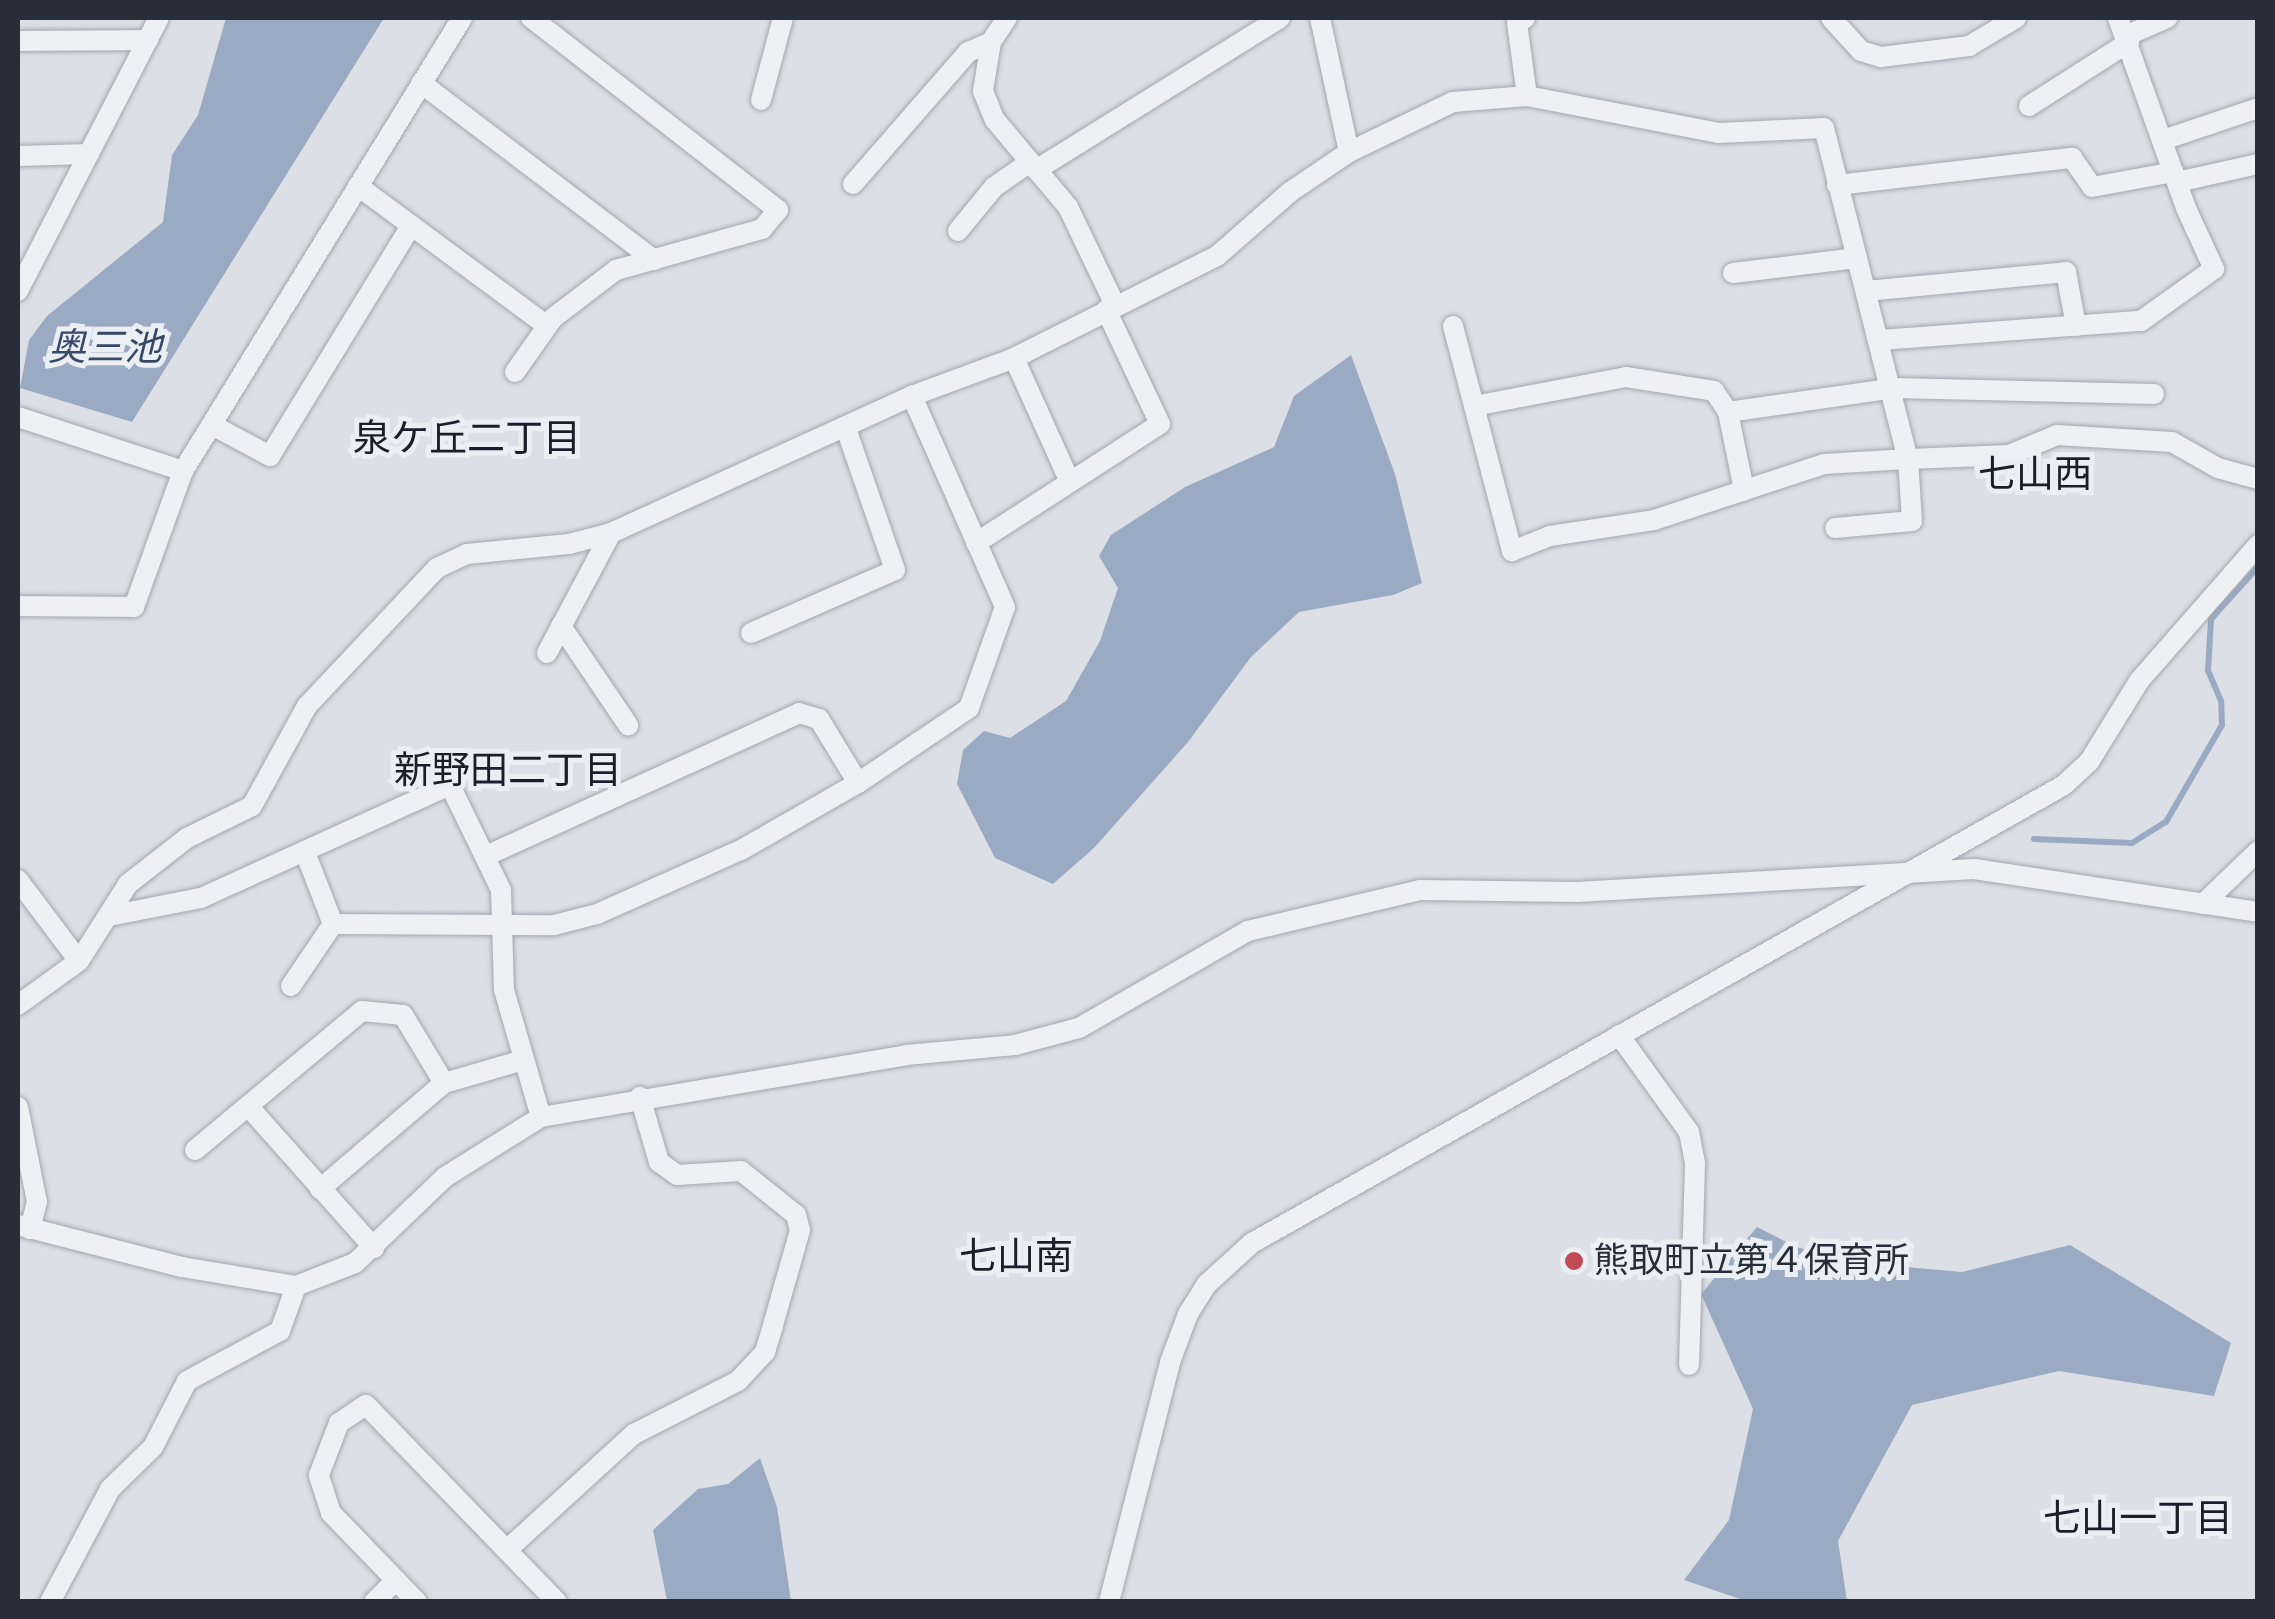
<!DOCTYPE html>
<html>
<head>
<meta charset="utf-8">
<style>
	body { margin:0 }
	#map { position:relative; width:2275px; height:1619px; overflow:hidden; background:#dcdfe5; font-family:Roboto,"Noto Sans JP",sans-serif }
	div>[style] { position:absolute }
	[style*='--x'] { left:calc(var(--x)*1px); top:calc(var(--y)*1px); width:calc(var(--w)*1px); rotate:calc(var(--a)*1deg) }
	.water>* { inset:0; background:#9aaac2 }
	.stream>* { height:6px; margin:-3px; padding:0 3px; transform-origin:3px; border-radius:3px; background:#9aaac2 }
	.roads { filter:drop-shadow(0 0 2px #a2a6ae) drop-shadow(0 0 2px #a2a6ae) }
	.minor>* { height:20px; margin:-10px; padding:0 10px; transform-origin:10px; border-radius:10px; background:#eef0f4 }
	.dots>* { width:28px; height:28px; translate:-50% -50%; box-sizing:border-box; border:5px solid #ebeef3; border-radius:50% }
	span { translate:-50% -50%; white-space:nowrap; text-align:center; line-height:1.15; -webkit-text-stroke:10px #ebeef3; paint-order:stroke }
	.poi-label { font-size:35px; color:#272d39 }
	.left { translate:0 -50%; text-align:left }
	.water-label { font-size:38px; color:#364969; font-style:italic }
	.neighbourhood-label { font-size:38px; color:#1a1e2a }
	.frame { position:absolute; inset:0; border:20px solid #272d39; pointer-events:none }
</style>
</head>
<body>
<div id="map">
	<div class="water">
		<i style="clip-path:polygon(226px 18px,384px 18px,132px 422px,20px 388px,29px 340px,47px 316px,163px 222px,172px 155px,198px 115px)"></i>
		<i style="clip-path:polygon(1351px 355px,1395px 474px,1422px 583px,1393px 595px,1299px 612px,1251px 657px,1188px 742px,1094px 848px,1053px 884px,995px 858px,957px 784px,963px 750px,984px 731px,1010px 738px,1066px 701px,1100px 641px,1118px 588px,1099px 556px,1111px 535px,1185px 487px,1274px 447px,1294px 396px)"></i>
		<i style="clip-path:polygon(1757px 1227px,1796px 1247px,1860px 1263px,1962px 1272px,2070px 1245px,2231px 1343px,2214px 1396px,2059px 1371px,1912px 1405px,1838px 1541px,1847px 1601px,1746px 1601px,1684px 1580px,1729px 1520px,1753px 1409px,1701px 1294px)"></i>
		<i style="clip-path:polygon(760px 1458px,777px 1507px,791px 1601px,667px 1601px,653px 1530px,698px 1489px,728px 1484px)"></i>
	</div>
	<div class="stream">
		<i style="--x:2034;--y:839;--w:98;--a:2.3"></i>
		<i style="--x:2132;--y:843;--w:40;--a:-32"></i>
		<i style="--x:2166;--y:822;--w:112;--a:-60"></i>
		<i style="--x:2222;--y:725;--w:24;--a:-92"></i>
		<i style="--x:2221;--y:701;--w:33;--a:-113"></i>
		<i style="--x:2208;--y:671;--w:52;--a:-86.7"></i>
		<i style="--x:2211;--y:619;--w:70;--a:-47.9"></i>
	</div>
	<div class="roads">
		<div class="minor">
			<i style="--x:1007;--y:18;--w:29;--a:124"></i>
			<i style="--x:991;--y:42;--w:50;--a:99.3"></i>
			<i style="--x:983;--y:91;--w:31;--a:68"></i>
			<i style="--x:995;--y:120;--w:114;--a:50"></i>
			<i style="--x:1068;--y:207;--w:109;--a:64.4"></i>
			<i style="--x:1320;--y:18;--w:137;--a:77.8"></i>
			<i style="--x:1525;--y:18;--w:9;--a:148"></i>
			<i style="--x:1517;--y:23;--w:74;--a:82.2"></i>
			<i style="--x:1831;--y:18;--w:45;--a:47.7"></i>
			<i style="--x:1861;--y:51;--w:21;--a:17"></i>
			<i style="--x:1881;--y:57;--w:89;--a:-7.1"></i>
			<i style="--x:1969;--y:46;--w:55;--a:-30.8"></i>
			<i style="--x:2128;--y:35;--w:43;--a:-23.6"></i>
			<i style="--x:18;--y:41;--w:130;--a:-0.4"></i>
			<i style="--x:421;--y:83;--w:293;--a:37.2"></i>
			<i style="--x:761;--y:100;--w:85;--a:-75"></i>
			<i style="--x:2029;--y:106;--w:119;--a:-32.6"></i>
			<i style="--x:2163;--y:140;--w:100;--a:-18.6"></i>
			<i style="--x:18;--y:156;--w:71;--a:-1.6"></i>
			<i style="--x:1036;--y:170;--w:287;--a:-31.9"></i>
			<i style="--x:2177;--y:182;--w:83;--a:-12.5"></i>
			<i style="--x:853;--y:184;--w:175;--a:-48.9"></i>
			<i style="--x:968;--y:52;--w:25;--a:-23"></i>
			<i style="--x:1837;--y:185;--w:237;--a:-6.6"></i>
			<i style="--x:2072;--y:158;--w:35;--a:55"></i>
			<i style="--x:2092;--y:187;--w:83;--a:-10.4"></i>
			<i style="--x:358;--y:186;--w:235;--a:36.5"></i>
			<i style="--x:958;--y:231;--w:57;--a:-50.7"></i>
			<i style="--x:994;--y:187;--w:44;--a:-34.8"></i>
			<i style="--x:1733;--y:273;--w:125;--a:-6.9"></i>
			<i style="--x:18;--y:291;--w:307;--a:-62.7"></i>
			<i style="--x:1866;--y:291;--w:201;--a:-5.4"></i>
			<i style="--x:2066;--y:272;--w:55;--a:79.5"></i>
			<i style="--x:1453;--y:326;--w:233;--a:75.3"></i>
			<i style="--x:1512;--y:551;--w:41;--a:-21.5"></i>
			<i style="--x:1550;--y:536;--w:105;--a:-8.7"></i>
			<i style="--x:1654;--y:520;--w:179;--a:-18.2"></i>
			<i style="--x:1824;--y:464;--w:84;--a:-3.4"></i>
			<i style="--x:1908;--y:459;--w:62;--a:86.3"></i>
			<i style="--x:1912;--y:521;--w:77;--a:174.8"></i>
			<i style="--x:1880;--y:340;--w:262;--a:-4.2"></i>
			<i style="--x:2141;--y:321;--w:90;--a:-35.5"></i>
			<i style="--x:2214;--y:269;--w:67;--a:-114.7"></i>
			<i style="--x:2186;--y:208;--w:202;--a:-109.7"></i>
			<i style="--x:1014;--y:358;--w:136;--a:65.7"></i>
			<i style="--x:515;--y:372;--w:66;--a:-54.9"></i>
			<i style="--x:553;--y:318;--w:79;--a:-37.3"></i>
			<i style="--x:616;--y:270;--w:152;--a:-15.7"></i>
			<i style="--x:762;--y:229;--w:25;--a:-50"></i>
			<i style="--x:778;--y:210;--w:313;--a:-142.1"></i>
			<i style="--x:1474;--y:406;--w:155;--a:-10.8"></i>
			<i style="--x:1626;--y:377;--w:89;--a:9"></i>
			<i style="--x:1714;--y:391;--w:25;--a:56"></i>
			<i style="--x:1728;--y:412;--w:80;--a:78.4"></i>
			<i style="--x:1728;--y:412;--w:168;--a:-8.2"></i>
			<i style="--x:1894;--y:388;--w:260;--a:1.3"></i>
			<i style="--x:18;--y:417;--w:174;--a:18.1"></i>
			<i style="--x:212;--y:425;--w:66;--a:28.1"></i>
			<i style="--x:270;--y:456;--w:270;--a:-58.5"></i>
			<i style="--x:976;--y:543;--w:219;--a:-32.9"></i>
			<i style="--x:1160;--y:424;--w:126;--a:-115.3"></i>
			<i style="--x:18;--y:606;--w:116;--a:0.5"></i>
			<i style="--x:134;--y:607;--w:145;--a:-70.2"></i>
			<i style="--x:183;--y:471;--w:532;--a:-58.37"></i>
			<i style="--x:561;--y:626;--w:120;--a:55.9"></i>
			<i style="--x:751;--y:633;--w:157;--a:-23.6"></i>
			<i style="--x:895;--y:570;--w:152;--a:-109.1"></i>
			<i style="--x:547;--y:653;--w:136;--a:-61.9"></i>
			<i style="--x:488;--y:855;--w:342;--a:-24.5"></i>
			<i style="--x:799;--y:713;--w:21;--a:17"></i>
			<i style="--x:819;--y:719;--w:75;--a:58.6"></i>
			<i style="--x:18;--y:880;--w:101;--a:53"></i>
			<i style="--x:2203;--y:904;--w:76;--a:-43.9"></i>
			<i style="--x:114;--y:915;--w:89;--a:-11.1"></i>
			<i style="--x:201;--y:898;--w:273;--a:-24.4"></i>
			<i style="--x:450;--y:785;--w:117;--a:64.1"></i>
			<i style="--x:501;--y:890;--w:100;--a:88.3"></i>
			<i style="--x:504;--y:990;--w:132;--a:73.8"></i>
			<i style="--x:333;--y:924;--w:221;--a:0.3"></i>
			<i style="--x:554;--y:925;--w:44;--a:-14.3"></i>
			<i style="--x:597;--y:914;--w:158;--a:-24"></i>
			<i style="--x:741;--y:850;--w:135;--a:-29.8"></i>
			<i style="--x:858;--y:783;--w:134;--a:-34"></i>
			<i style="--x:969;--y:708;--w:107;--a:-70.4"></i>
			<i style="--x:1005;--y:607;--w:231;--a:-113.8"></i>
			<i style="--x:291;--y:986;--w:75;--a:-55.9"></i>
			<i style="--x:333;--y:924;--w:77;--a:-111.3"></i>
			<i style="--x:18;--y:1005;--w:75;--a:-35.8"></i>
			<i style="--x:79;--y:961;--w:91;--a:-57.5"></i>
			<i style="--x:128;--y:884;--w:75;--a:-37.9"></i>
			<i style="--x:187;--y:838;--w:72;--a:-26.2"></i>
			<i style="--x:252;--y:806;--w:114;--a:-61.2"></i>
			<i style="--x:307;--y:706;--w:190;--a:-46.7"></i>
			<i style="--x:437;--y:568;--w:33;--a:-25"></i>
			<i style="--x:467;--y:554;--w:102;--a:-5.6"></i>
			<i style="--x:569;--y:544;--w:43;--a:-14.7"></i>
			<i style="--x:611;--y:533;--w:331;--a:-24.5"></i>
			<i style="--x:912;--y:396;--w:109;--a:-20.4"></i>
			<i style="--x:1014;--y:358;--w:227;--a:-26.7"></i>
			<i style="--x:1217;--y:256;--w:97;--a:-41.2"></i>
			<i style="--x:1290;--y:192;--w:71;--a:-34.1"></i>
			<i style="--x:1349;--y:152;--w:115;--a:-25.7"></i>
			<i style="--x:1453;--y:102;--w:74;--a:-4.6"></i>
			<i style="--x:1527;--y:96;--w:196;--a:10.9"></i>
			<i style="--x:1719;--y:133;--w:105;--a:-2.7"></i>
			<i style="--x:1824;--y:128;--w:341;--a:75.8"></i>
			<i style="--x:1908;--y:459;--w:101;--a:-2.3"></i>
			<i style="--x:2009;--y:455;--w:52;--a:-22.6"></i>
			<i style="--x:2057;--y:435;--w:115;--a:3.5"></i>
			<i style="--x:2172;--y:442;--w:53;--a:29.5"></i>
			<i style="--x:2218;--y:468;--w:41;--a:15.4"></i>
			<i style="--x:1619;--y:1035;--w:120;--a:54.2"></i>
			<i style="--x:1689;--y:1132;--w:33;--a:79"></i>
			<i style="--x:1695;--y:1164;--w:201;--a:91.7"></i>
			<i style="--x:248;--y:1106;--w:190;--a:48.4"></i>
			<i style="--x:18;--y:1107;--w:97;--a:78.7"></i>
			<i style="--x:37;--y:1202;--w:28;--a:105"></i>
			<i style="--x:195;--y:1150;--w:217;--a:-39.8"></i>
			<i style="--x:362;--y:1011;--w:41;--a:5.6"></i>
			<i style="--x:403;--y:1015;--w:79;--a:58.9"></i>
			<i style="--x:320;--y:1189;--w:163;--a:-40.5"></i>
			<i style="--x:444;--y:1083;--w:82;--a:-16.2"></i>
			<i style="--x:18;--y:1225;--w:169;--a:14.4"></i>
			<i style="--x:182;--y:1267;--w:116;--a:9.5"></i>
			<i style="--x:296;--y:1286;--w:63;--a:-21.3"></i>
			<i style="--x:355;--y:1263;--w:124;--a:-43.7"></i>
			<i style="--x:445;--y:1177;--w:113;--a:-32"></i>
			<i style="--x:541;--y:1117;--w:370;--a:-9.6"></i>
			<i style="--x:906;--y:1055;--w:109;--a:-5.2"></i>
			<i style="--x:1015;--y:1045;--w:66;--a:-14.9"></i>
			<i style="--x:1079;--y:1028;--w:195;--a:-29.9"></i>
			<i style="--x:1248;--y:931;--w:177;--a:-13.4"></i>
			<i style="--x:1420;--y:890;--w:157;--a:0.7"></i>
			<i style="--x:1577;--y:892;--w:398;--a:-3.3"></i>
			<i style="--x:1974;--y:869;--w:287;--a:8.6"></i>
			<i style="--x:508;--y:1549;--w:171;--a:-42.4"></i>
			<i style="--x:634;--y:1434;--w:117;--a:-27"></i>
			<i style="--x:738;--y:1381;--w:40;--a:-47"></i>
			<i style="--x:765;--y:1352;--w:28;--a:-73"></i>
			<i style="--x:773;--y:1325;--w:99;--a:-74.1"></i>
			<i style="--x:800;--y:1230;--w:16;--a:-105"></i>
			<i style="--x:796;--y:1215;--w:70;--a:-141.3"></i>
			<i style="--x:741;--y:1171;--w:64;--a:176.4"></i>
			<i style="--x:677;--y:1175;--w:22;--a:-144"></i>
			<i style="--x:659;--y:1162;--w:68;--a:-106.3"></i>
			<i style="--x:50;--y:1602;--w:128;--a:-62"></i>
			<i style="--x:110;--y:1489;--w:60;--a:-44.3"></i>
			<i style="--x:153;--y:1447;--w:74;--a:-62.7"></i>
			<i style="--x:187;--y:1381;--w:106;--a:-28.3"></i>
			<i style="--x:280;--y:1331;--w:48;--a:-70.4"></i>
			<i style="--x:374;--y:1602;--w:31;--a:-45"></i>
			<i style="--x:417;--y:1602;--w:124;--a:-134"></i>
			<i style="--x:331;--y:1513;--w:40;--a:-108"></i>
			<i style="--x:319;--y:1475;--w:56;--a:-69"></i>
			<i style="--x:339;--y:1423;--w:32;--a:-34"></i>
			<i style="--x:366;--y:1405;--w:274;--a:45.9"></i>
			<i style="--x:1109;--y:1602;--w:248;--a:-75.7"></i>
			<i style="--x:1170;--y:1362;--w:51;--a:-69.4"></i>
			<i style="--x:1188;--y:1314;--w:36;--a:-58"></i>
			<i style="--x:1207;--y:1284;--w:61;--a:-42.3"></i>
			<i style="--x:1252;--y:1243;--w:932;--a:-29.42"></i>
			<i style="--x:2064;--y:785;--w:34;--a:-43"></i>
			<i style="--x:2089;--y:762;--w:95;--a:-58.3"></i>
			<i style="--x:2139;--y:681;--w:181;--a:-48.8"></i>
		</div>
	</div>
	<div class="dots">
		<i style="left:1574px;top:1261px;background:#c04b54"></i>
	</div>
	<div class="poi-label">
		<span class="left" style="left:1594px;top:1261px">熊取町立第４保育所</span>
	</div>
	<div class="water-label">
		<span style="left:105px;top:348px">奥三池</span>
	</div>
	<div class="neighbourhood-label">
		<span style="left:467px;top:439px">泉ケ丘二丁目</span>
		<span style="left:2035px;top:475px">七山西</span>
		<span style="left:508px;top:771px">新野田二丁目</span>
		<span style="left:1016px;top:1257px">七山南</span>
		<span style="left:2138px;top:1519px">七山一丁目</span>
	</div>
	<div class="frame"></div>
</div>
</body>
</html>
